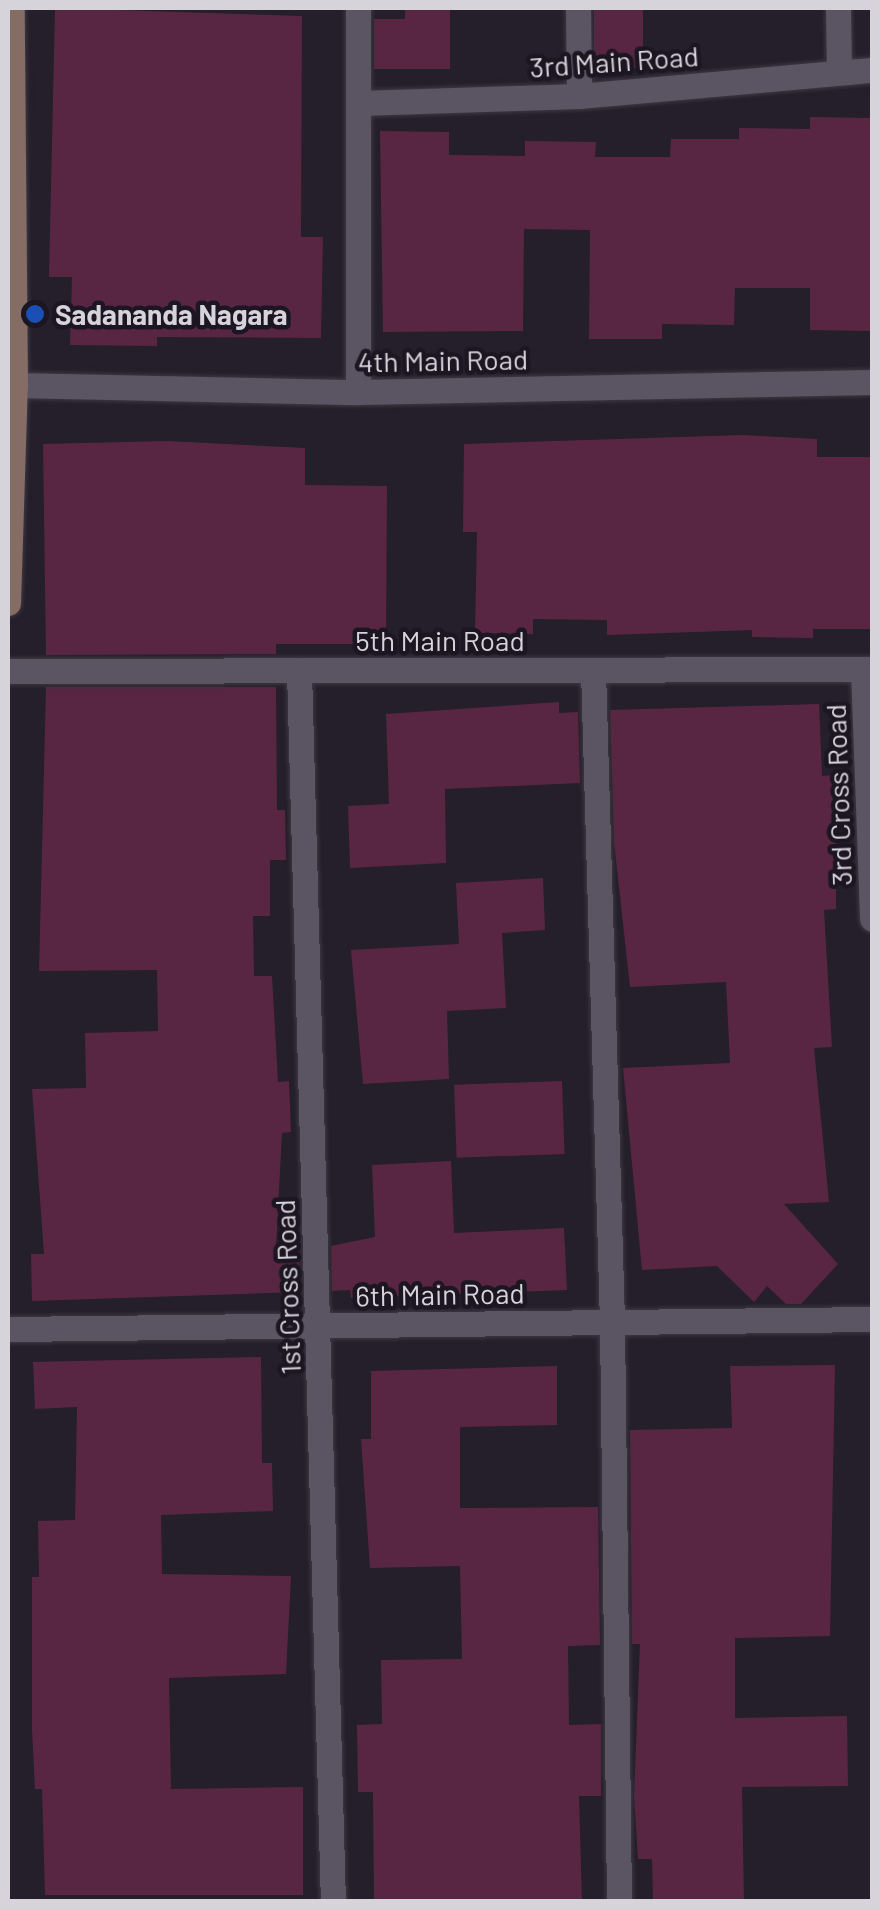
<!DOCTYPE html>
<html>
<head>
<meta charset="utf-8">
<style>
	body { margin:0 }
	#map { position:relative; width:880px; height:1909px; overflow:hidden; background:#241f2b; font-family:Barlow,sans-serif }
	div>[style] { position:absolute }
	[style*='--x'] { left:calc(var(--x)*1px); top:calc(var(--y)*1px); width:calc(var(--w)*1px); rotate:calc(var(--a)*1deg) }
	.building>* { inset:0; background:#582643; transform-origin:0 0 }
	.roads { filter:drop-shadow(0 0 2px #3d3943) drop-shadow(0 0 2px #3d3943) }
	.street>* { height:25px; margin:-12.5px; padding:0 12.5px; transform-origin:12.5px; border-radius:12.5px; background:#5b5563 }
	.secondary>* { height:25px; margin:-12.5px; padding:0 12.5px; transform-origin:12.5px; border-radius:12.5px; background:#856c65 }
	.dots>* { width:28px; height:28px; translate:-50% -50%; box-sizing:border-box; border:5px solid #1b1621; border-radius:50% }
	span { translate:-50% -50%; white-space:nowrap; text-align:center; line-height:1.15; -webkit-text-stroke:9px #1b1621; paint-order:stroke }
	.street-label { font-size:28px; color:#d6d3db }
	.poi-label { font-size:28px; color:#d6d3db; font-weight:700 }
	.left { translate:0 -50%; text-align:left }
	.frame { position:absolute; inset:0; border:10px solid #d6d3db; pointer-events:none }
</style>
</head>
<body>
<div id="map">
	<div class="building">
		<i style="clip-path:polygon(55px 8px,302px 16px,301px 237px,323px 237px,321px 338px,157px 337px,157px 346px,70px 345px,72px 277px,49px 277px)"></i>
		<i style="clip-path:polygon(405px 8px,450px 8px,450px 69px,374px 69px,374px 19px,405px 19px)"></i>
		<i style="left:594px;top:8px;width:49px;height:60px"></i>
		<i style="clip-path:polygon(810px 117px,872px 118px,872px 331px,810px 330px,810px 288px,735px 288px,734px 325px,662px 324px,662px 339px,589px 339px,590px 230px,524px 229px,523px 331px,383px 332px,380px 131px,449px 132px,449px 155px,525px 156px,525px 141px,596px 142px,595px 157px,670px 157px,671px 139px,739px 139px,739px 128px,810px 129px)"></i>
		<i style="clip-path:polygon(743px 435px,817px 439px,817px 457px,872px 457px,872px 629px,813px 629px,813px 638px,752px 637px,752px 630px,607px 635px,607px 620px,533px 619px,533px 634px,475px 633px,477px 532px,463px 532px,464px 444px)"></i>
		<i style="clip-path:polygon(166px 441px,305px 448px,305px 485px,387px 486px,386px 644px,276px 644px,276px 654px,46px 655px,43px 444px)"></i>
		<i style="clip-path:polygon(46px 687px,276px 687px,277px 810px,285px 810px,286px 860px,270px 860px,270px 916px,253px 916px,254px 976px,272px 976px,278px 1082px,289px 1081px,291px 1132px,282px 1133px,276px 1248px,299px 1247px,300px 1292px,32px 1301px,31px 1254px,44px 1254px,32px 1089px,86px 1088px,85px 1033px,158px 1031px,157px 970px,39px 971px)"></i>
		<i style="clip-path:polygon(559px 702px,559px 713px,578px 712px,580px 783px,445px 789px,446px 863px,350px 868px,348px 806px,389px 804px,386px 714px)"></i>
		<i style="clip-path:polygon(819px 704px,822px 776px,833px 775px,836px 837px,836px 909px,824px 910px,832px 1047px,814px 1048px,829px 1202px,784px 1204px,838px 1264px,801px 1304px,786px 1304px,767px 1286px,754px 1302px,717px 1266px,642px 1270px,623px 1068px,730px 1063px,726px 982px,630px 987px,614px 842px,610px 710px)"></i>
		<i style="clip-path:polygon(543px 878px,545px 930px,502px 933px,506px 1008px,447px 1011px,449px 1079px,363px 1084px,351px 950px,459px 944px,456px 883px)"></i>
		<i style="left:562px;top:1081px;width:73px;height:108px;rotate:88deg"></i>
		<i style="clip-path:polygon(451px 1161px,454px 1233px,564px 1228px,567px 1290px,351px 1298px,350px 1290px,332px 1291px,331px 1246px,375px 1237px,372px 1165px)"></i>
		<i style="clip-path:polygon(261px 1357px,262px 1463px,272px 1463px,273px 1511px,161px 1515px,162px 1574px,291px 1576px,286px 1674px,169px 1678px,171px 1789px,303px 1787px,303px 1895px,45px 1895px,42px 1789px,35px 1789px,32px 1729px,32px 1577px,39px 1577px,38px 1521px,75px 1520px,77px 1407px,35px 1409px,33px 1362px)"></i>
		<i style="clip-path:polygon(835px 1365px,830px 1636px,735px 1638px,735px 1718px,847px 1716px,848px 1786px,742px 1787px,744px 1902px,653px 1902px,652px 1859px,638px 1859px,634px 1795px,640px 1644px,632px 1644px,630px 1430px,732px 1428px,730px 1366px)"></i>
		<i style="clip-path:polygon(557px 1366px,557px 1425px,460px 1427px,460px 1508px,598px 1507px,600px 1645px,568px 1646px,569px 1725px,601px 1724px,601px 1796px,579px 1796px,582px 1902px,374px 1902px,373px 1792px,358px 1792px,357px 1725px,382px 1724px,381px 1660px,462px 1659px,460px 1566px,370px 1568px,361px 1439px,371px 1439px,371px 1371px)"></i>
	</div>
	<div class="roads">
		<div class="street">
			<i style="--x:358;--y:8;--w:384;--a:90"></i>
			<i style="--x:578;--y:8;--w:88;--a:89.3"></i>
			<i style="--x:838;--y:8;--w:64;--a:89.1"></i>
			<i style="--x:359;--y:103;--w:220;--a:-1.8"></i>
			<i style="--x:579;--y:96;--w:294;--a:-5.1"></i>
			<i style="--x:15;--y:385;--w:343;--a:1.2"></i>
			<i style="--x:358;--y:392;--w:514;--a:-1.11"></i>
			<i style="--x:863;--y:669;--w:250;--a:87.9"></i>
			<i style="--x:593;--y:670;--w:652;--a:88.33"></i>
			<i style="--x:612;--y:1322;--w:580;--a:89.31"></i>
			<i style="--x:8;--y:671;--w:864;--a:-0.13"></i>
			<i style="--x:299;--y:671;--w:1231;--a:88.42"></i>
			<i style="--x:8;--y:1329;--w:864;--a:-0.66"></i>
		</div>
		<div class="secondary">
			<i style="--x:8;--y:603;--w:218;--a:-88.2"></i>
			<i style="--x:15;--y:385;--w:377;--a:-90.5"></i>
		</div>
	</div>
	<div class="dots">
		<i style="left:35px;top:314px;background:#1a4fb4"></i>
	</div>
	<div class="street-label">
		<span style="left:614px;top:61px;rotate:-4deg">3rd Main Road</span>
		<span style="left:443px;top:360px;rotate:-1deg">4th Main Road</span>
		<span style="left:440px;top:640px">5th Main Road</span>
		<span style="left:838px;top:795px;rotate:-92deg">3rd Cross Road</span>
		<span style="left:287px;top:1287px;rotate:-92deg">1st Cross Road</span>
		<span style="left:440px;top:1294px;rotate:-1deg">6th Main Road</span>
	</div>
	<div class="poi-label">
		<span class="left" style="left:55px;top:314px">Sadananda Nagara</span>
	</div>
	<div class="frame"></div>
</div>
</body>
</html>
